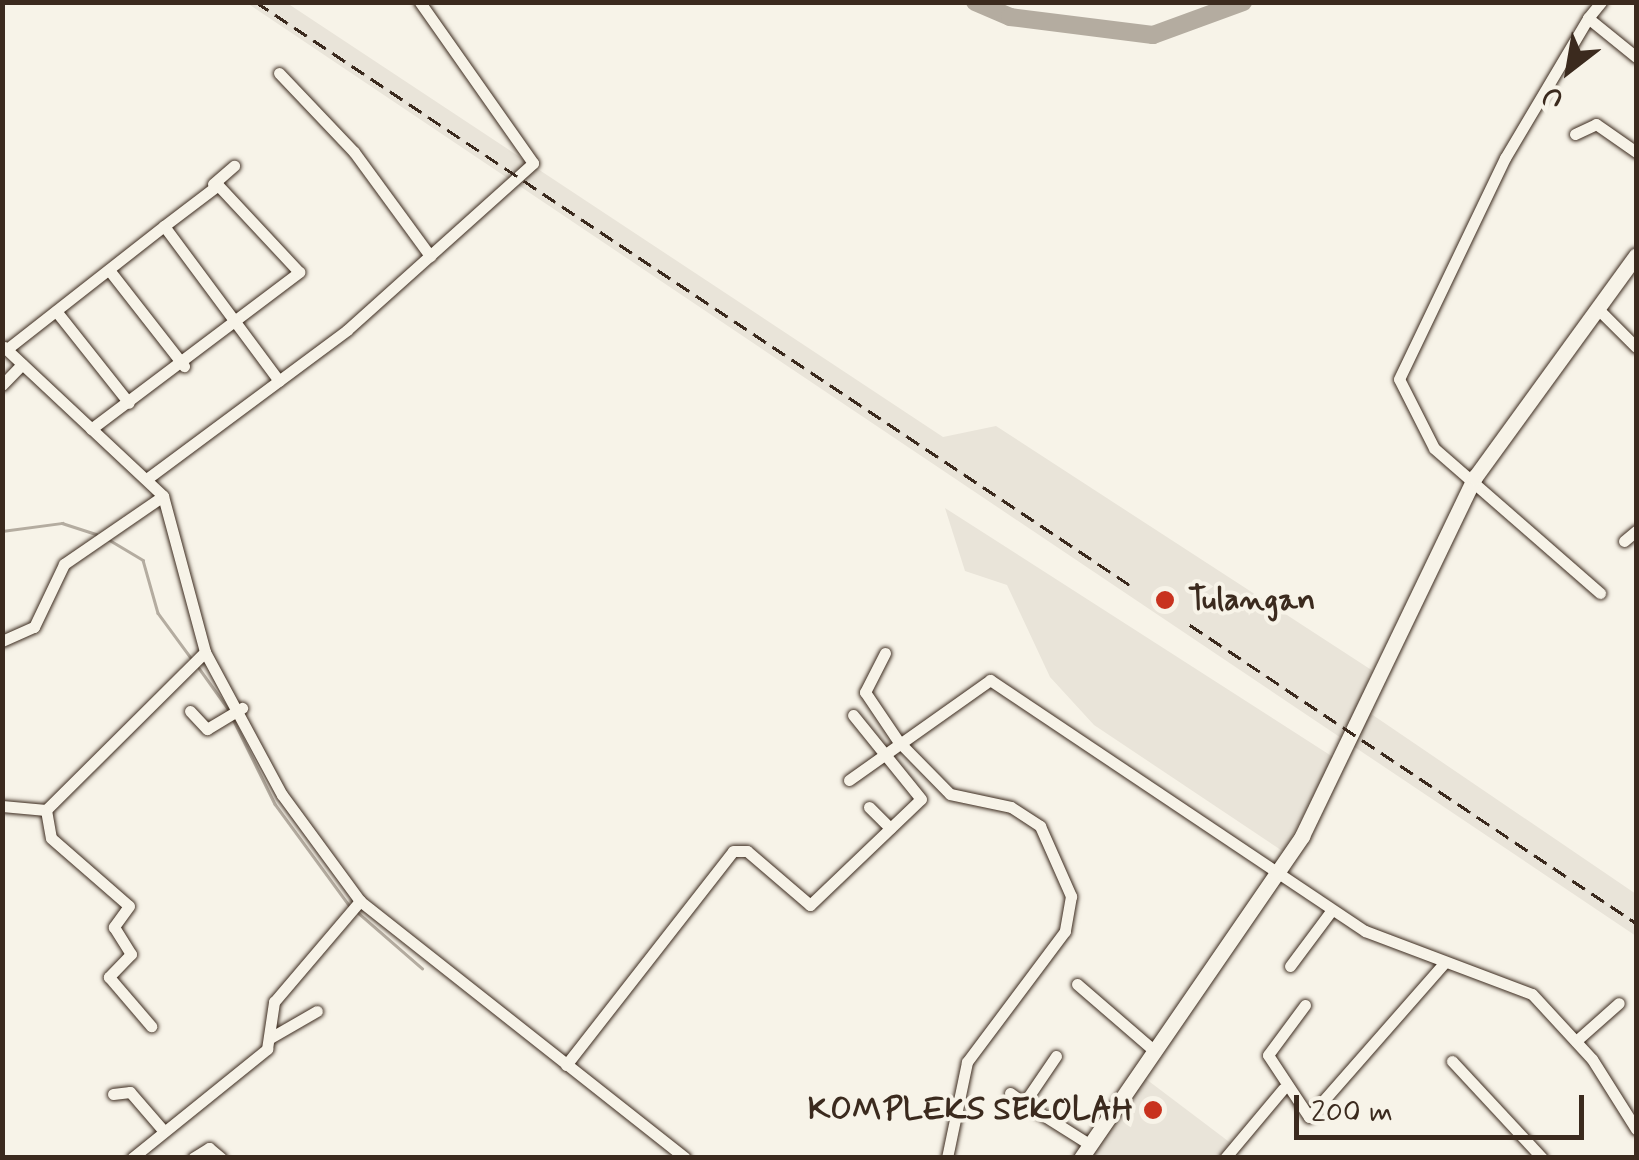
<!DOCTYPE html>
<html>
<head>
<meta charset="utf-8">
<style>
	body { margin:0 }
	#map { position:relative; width:1639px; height:1160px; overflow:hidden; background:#f7f3e8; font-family:Mynerve,sans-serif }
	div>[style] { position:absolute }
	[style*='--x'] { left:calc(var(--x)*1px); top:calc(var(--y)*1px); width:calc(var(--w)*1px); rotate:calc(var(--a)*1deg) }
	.built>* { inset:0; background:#e9e4d9 }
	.stream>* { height:2.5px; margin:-1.25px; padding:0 1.25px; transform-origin:1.25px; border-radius:1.25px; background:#b4aca0 }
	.river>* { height:18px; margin:-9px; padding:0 9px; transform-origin:9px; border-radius:9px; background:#b4aca0 }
	.roads { filter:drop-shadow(0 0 2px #3b2a1e) drop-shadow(0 0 2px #3b2a1e) }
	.street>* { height:11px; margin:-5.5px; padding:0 5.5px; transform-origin:5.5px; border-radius:5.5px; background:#f7f3e8 }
	.secondary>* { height:15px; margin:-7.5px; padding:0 7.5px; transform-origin:7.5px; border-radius:7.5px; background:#f7f3e8 }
	.rail>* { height:2.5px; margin-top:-1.25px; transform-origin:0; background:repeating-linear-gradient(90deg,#3b2a1e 0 15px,transparent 0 23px) }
	.dots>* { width:28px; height:28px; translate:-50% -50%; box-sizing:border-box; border:5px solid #f7f3e8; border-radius:50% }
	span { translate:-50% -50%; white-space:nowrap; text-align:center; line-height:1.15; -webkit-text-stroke:8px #f7f3e8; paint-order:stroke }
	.poi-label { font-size:32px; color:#3b2a1e; font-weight:700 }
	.left { translate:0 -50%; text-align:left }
	.right { translate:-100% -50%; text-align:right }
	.frame { position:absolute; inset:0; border:5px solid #3b2a1e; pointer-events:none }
	.north { position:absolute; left:1519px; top:20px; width:100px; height:100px; -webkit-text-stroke:8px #f7f3e8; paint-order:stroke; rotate:211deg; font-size:28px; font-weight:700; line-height:40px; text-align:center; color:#3b2a1e }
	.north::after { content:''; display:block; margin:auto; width:35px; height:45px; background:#3b2a1e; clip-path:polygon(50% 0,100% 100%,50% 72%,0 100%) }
	.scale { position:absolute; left:1294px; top:1095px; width:290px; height:45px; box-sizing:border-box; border:5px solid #3b2a1e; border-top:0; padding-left:12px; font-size:30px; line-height:35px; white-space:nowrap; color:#3b2a1e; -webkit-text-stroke:8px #f7f3e8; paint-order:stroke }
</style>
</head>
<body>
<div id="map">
	<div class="built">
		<i style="clip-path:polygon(247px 3px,287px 3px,943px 437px,996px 426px,1373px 671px,1358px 705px,1636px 894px,1636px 936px)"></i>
		<i style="clip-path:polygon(945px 508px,1333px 757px,1284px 852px,1094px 725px,1050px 677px,1007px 585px,965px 571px)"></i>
		<i style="clip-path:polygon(1142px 1076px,1232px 1144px,1219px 1157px,1091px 1158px)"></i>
	</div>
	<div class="stream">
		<i style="--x:2;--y:531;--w:61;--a:-7.6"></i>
		<i style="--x:62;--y:523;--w:36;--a:18"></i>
		<i style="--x:108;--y:539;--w:41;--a:31"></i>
		<i style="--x:143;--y:560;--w:55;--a:74.2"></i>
		<i style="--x:158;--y:613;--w:56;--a:53.7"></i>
		<i style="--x:199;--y:668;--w:52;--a:54.5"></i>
		<i style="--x:232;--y:717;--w:97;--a:63.7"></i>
		<i style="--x:275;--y:804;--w:125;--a:53.8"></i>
		<i style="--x:355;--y:910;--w:89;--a:40.9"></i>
	</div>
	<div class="river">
		<i style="--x:975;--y:2;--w:38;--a:23"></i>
		<i style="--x:1010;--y:17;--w:144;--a:7.2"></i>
		<i style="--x:1153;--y:35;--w:96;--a:-20.1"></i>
	</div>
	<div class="roads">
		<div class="street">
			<i style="--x:1588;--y:18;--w:21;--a:-51"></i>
			<i style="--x:279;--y:73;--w:109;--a:46.5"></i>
			<i style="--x:354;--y:152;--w:129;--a:53.8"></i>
			<i style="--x:1575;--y:134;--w:23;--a:-25"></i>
			<i style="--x:1596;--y:124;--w:49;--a:35"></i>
			<i style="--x:213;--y:184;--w:28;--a:-41"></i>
			<i style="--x:109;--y:270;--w:122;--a:52"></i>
			<i style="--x:1597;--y:308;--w:55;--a:45"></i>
			<i style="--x:56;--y:311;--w:117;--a:51.6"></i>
			<i style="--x:4;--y:347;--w:218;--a:43.1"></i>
			<i style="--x:163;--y:496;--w:162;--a:74.9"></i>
			<i style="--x:7;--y:349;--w:199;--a:-38.1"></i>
			<i style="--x:164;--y:226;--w:193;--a:53.4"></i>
			<i style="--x:2;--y:385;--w:29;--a:-46"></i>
			<i style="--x:91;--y:429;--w:261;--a:-37"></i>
			<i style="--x:299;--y:272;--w:119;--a:-133"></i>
			<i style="--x:218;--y:185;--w:68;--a:142.8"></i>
			<i style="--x:148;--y:478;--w:248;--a:-36.6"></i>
			<i style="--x:347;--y:330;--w:250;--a:-41.9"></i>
			<i style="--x:533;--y:163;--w:197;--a:-125.1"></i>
			<i style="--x:1624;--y:541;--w:16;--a:-40"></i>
			<i style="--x:1600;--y:593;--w:220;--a:-138.9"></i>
			<i style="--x:1434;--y:448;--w:77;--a:-116.9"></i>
			<i style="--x:1399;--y:379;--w:245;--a:-64.4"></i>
			<i style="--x:1505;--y:158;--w:163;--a:-59.3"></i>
			<i style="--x:1588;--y:18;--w:62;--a:39.1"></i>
			<i style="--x:2;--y:641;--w:35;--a:-24"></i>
			<i style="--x:34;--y:627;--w:70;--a:-64.5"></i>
			<i style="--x:64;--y:564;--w:120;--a:-34.5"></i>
			<i style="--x:885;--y:653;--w:44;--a:117.1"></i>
			<i style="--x:865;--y:692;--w:59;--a:56"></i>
			<i style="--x:898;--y:741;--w:74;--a:45.5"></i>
			<i style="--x:950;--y:794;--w:62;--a:12"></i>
			<i style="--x:1011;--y:807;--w:35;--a:33"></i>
			<i style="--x:1040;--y:826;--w:77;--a:66.1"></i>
			<i style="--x:1071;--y:896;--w:36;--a:100"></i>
			<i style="--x:1065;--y:931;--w:164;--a:126.8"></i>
			<i style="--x:967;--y:1062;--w:98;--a:101.8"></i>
			<i style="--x:190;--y:711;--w:25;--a:47"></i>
			<i style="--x:207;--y:729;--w:41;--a:-31"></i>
			<i style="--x:849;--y:780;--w:173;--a:-35.3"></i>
			<i style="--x:990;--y:680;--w:451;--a:33.8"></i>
			<i style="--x:1365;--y:931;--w:178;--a:20.7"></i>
			<i style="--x:1532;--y:994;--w:88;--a:47.3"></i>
			<i style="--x:1592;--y:1059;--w:83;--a:57.8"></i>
			<i style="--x:2;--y:806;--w:44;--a:5.2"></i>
			<i style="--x:869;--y:807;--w:30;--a:45"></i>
			<i style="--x:360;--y:901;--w:414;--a:38.3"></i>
			<i style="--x:1290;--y:966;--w:69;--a:-53.3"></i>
			<i style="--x:1077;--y:984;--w:96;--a:40.8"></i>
			<i style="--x:1305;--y:1005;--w:62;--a:126.5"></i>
			<i style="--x:1268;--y:1055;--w:74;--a:56.5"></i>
			<i style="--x:1309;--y:1117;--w:206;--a:-48.7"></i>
			<i style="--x:270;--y:1038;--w:54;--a:-29.9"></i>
			<i style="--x:1576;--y:1041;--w:57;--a:-41.5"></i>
			<i style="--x:1056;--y:1056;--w:57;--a:124.2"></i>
			<i style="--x:1024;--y:1103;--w:77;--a:32.2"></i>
			<i style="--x:1452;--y:1061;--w:132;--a:47.1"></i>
			<i style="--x:566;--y:1065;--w:271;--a:-52"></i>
			<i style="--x:733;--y:851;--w:14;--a:0"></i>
			<i style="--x:747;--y:851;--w:83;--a:40.6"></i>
			<i style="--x:810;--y:905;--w:153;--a:-43.7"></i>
			<i style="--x:921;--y:799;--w:108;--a:-129"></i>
			<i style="--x:1010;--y:1093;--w:17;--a:36"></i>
			<i style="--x:113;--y:1094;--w:17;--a:-7"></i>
			<i style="--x:130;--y:1092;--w:49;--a:49.1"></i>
			<i style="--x:132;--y:1158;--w:174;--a:-38.9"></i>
			<i style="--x:267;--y:1049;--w:48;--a:-81.5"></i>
			<i style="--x:274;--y:1002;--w:133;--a:-49.6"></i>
			<i style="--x:360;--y:901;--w:132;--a:-126.3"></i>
			<i style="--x:282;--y:795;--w:162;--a:-118.3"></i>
			<i style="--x:205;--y:652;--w:224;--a:135.2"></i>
			<i style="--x:46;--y:810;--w:28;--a:80"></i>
			<i style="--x:51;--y:838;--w:103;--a:41.1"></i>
			<i style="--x:129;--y:906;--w:26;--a:126"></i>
			<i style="--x:114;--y:927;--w:32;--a:58"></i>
			<i style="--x:131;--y:954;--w:32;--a:134"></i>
			<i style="--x:109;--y:977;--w:65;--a:49.4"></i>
			<i style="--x:193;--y:1158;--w:19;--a:-32"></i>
			<i style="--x:209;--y:1148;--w:16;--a:40"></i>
			<i style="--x:1225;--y:1158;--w:90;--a:-50"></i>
		</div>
		<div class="secondary">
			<i style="--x:1081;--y:1158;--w:391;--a:-55.5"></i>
			<i style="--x:1302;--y:836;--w:399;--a:-64.3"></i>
			<i style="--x:1475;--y:477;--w:274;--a:-54"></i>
		</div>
	</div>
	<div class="rail">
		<i style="--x:256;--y:2;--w:1051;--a:33.71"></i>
		<i style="--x:1190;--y:625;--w:536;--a:33.75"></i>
	</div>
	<div class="dots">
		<i style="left:1165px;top:600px;background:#c8321e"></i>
		<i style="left:1153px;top:1110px;background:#c8321e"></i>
	</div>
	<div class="poi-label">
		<span class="left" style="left:1188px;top:600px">Tulangan</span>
		<span class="right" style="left:1133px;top:1110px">KOMPLEKS SEKOLAH</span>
	</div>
	<div class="frame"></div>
	<div class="north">U</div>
	<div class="scale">200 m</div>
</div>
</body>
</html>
